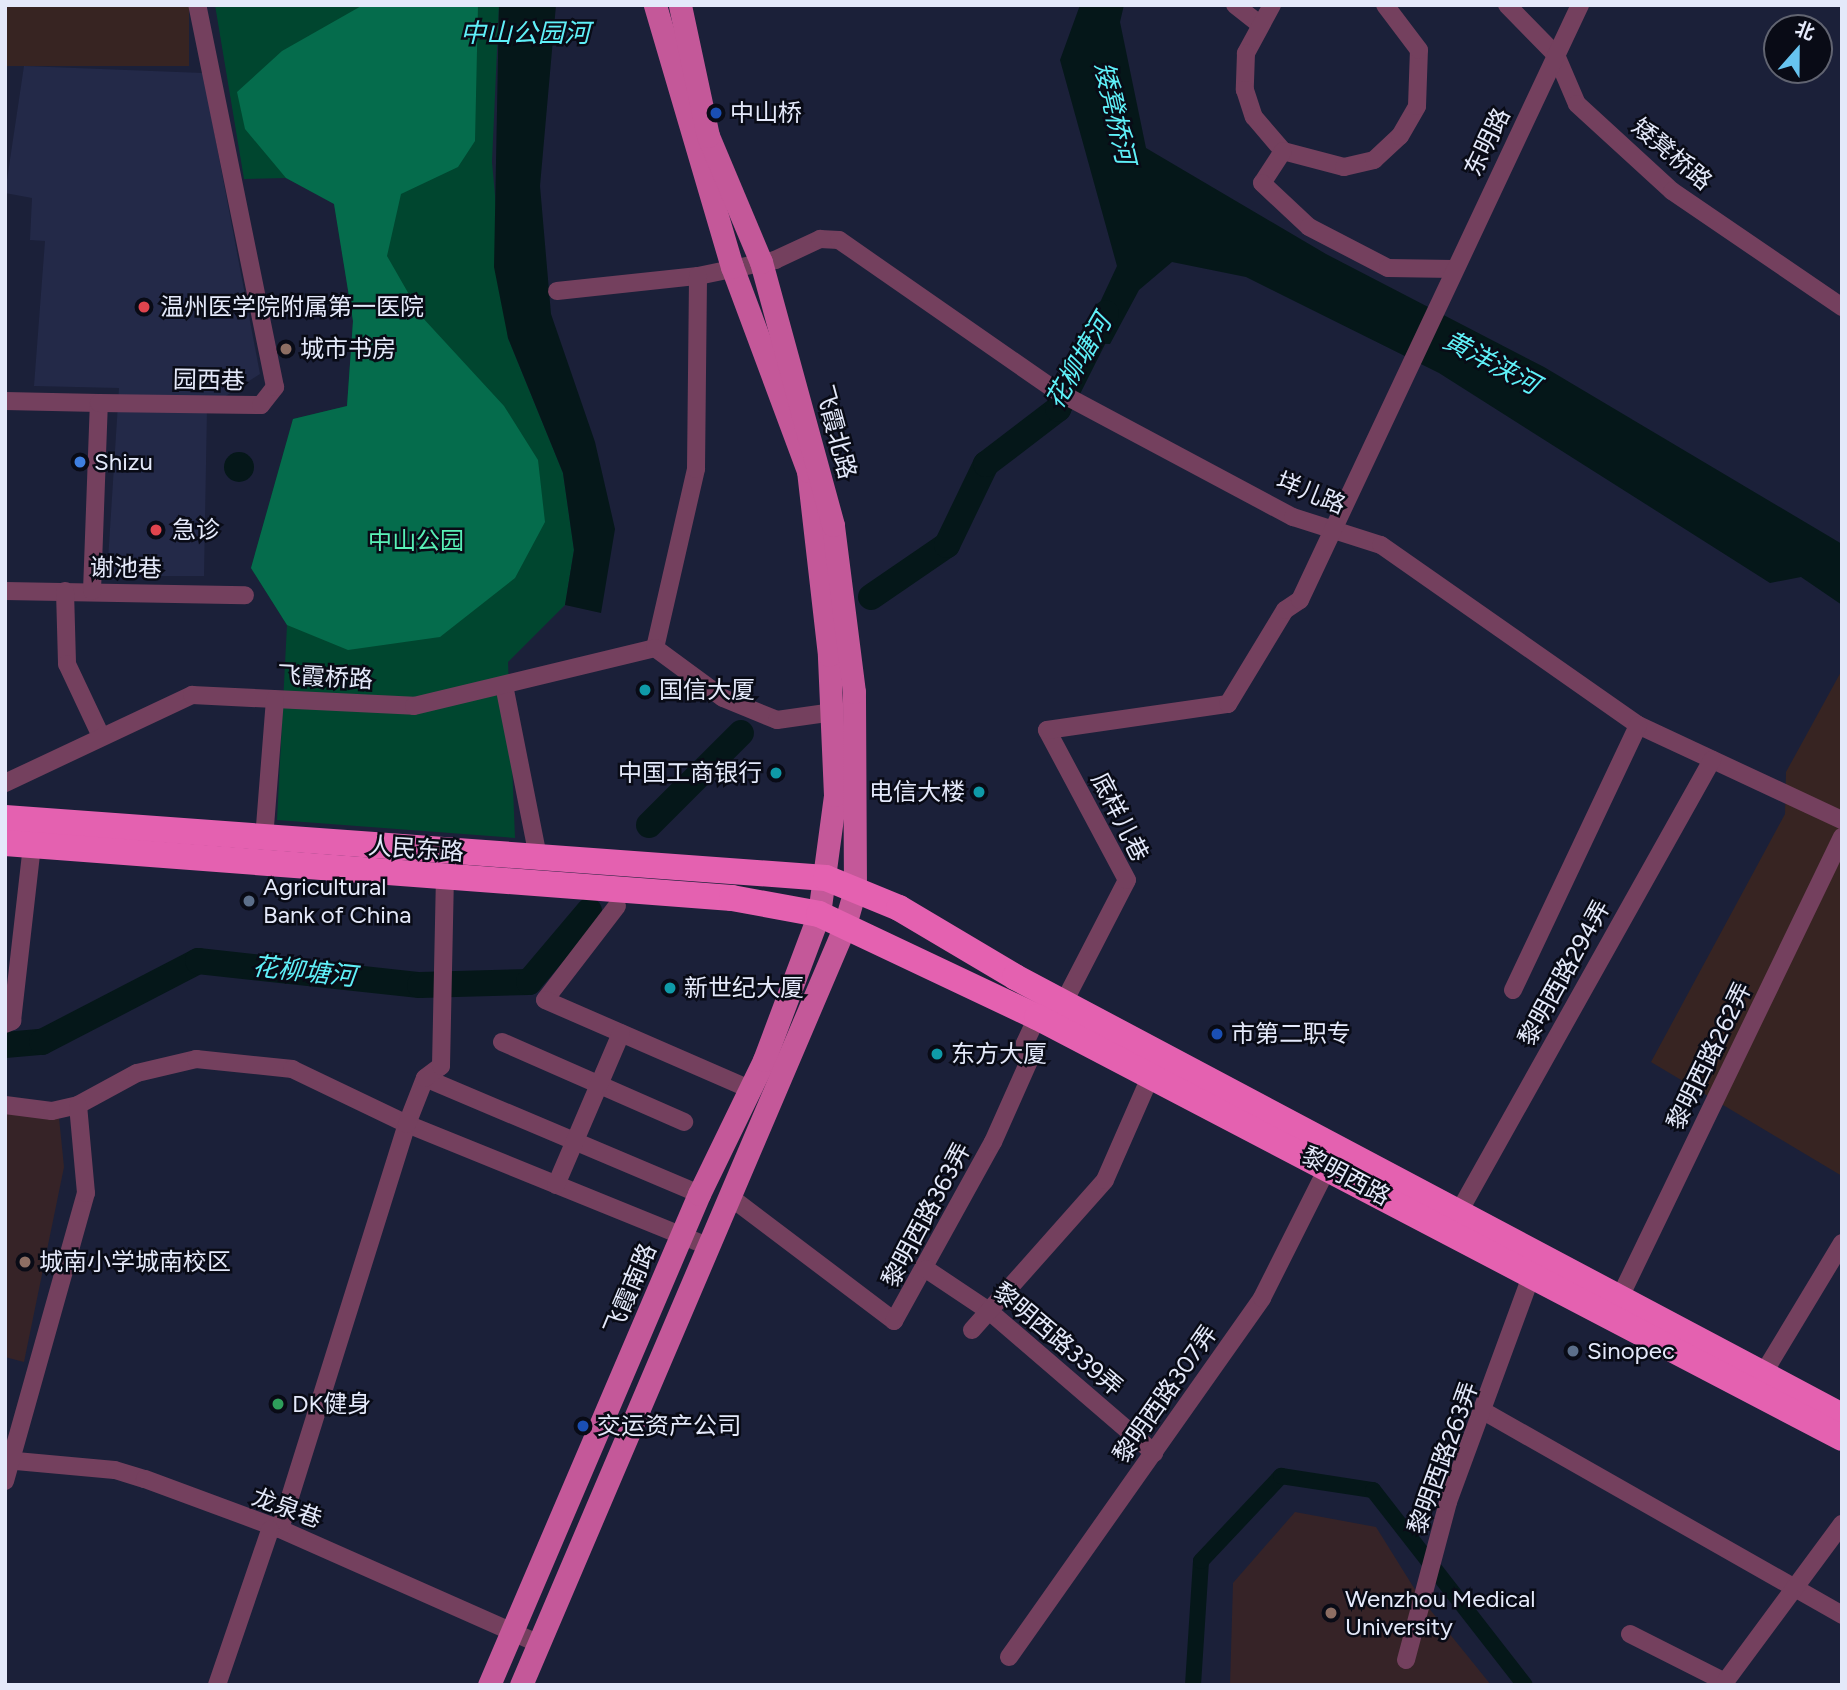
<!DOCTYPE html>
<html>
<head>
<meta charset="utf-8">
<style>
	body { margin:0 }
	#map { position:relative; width:1847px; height:1690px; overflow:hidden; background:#1b2039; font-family:Figtree,"Noto Sans SC",sans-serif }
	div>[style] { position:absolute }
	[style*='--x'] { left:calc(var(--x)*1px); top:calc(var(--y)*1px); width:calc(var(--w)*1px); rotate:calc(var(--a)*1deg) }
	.commercial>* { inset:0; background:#372422; transform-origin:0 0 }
	.built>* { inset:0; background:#232948 }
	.education>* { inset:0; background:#362327 }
	.green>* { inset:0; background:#00462f }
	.forest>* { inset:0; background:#056c4c }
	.water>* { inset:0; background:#051719 }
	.round { border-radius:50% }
	.canal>* { height:16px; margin:-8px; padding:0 8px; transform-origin:8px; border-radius:8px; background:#051719 }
	.river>* { height:26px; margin:-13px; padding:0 13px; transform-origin:13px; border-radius:13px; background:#051719 }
	.minor>* { height:18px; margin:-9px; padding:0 9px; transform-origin:9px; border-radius:9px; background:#74405e }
	.major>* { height:23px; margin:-11.5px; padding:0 11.5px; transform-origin:11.5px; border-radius:11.5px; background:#c45899 }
	.highway>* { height:26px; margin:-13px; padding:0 13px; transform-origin:13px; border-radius:13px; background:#e461b0 }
	.dots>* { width:19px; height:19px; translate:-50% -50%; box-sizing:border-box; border:4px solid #090b16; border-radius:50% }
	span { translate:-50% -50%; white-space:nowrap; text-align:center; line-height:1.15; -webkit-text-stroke:5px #090b16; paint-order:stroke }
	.poi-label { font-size:24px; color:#e4e9fa }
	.left { translate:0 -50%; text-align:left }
	.right { translate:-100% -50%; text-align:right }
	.street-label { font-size:24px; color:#e4e9fa }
	.park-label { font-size:24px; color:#59f1b7 }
	.water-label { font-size:26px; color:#5ff0f8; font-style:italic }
	.frame { position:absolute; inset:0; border:7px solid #e4e9fa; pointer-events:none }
	.north { position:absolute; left:1763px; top:14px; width:70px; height:70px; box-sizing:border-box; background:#090b16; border:2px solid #616471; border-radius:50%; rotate:21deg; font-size:19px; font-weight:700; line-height:28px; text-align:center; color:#e4e9fa }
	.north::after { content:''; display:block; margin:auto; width:24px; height:32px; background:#67c4f0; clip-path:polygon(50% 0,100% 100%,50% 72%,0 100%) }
</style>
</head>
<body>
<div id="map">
	<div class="commercial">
		<i style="left:5px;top:5px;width:184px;height:61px"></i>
		<i style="clip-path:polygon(1842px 670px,1842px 1176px,1651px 1062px,1785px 814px,1786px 772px)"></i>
	</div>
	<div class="built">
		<i style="clip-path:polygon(24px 66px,203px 73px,260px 374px,207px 408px,204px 576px,107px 576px,119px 388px,34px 386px,45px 241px,30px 240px,32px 198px,5px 193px)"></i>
	</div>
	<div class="education">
		<i style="clip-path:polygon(5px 1110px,59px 1118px,64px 1167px,24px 1362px,5px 1357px)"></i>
		<i style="clip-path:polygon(1295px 1512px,1376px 1527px,1419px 1596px,1491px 1685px,1230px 1685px,1233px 1583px)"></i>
	</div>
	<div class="green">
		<i style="clip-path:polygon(215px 5px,499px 5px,492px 162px,508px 338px,563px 473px,574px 550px,565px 605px,508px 662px,515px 838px,277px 820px,287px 625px,251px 568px,293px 419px,347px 406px,353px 321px,334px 203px,286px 178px,244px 179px)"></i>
	</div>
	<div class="forest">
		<i style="clip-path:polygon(363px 5px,478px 5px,475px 141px,458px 167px,401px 194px,387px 256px,422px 317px,504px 406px,538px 460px,545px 522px,515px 578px,440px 637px,348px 650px,287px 625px,251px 568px,293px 419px,347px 406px,353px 321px,334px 204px,286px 178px,245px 129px,237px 92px,282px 51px)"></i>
	</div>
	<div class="water">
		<i style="clip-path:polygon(499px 5px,556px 5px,540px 186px,551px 314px,595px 442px,615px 529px,601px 613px,565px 605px,574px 550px,563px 473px,508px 338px,494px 267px)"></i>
		<i style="clip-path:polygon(1080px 5px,1124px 5px,1120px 22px,1146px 148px,1326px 254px,1544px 367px,1842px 544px,1842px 605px,1801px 577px,1770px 583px,1439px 373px,1246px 277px,1172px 262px,1139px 290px,1110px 344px,1081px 343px,1117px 266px,1060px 60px)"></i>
		<i class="round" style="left:224px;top:452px;width:30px;height:30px"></i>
	</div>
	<div class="canal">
		<i style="--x:1193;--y:1685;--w:124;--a:-86.3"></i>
		<i style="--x:1201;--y:1561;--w:117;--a:-46.7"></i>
		<i style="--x:1281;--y:1476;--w:93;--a:8.7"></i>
		<i style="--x:1373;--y:1490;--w:247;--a:52.1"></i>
	</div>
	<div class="river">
		<i style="--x:871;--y:597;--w:92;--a:-34.4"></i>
		<i style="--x:947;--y:545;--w:90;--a:-64.3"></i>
		<i style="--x:986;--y:464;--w:91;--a:-37.4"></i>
		<i style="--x:1058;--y:409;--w:107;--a:-63.4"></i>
		<i style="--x:649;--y:825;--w:130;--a:-45"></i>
		<i style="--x:5;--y:1045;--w:37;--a:-5"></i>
		<i style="--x:42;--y:1042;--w:176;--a:-27.4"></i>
		<i style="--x:198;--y:961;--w:223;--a:6.2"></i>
		<i style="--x:420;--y:985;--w:109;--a:-1.6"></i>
		<i style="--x:529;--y:982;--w:93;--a:-49.8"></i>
	</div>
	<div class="minor">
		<i style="--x:1235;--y:5;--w:29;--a:38"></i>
		<i style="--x:1272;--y:5;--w:55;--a:118.4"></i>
		<i style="--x:1246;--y:53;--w:37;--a:92"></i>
		<i style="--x:1245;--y:90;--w:28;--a:72"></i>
		<i style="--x:1254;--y:117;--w:45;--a:49.5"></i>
		<i style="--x:1283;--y:151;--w:63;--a:14.7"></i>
		<i style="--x:1344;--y:167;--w:31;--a:-13"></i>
		<i style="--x:1374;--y:160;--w:35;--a:-43"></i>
		<i style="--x:1400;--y:136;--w:34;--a:-60"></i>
		<i style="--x:1417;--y:106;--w:56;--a:-88"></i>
		<i style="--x:1419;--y:50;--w:56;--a:-127.1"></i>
		<i style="--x:1507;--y:5;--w:70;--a:45.6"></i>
		<i style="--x:1556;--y:55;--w:53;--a:66.8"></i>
		<i style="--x:1577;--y:104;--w:129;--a:42.5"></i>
		<i style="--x:1672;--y:191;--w:206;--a:34.3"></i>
		<i style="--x:1283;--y:151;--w:38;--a:123"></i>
		<i style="--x:1262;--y:183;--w:64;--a:43.1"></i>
		<i style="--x:1309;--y:227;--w:89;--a:27.4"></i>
		<i style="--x:1388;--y:268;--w:66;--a:0.9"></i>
		<i style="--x:557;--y:291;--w:142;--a:-6.1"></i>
		<i style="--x:698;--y:276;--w:79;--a:-11.7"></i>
		<i style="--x:775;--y:260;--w:50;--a:-25"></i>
		<i style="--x:820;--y:239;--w:19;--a:3"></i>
		<i style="--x:839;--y:240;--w:261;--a:34.8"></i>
		<i style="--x:1053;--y:389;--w:272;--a:28.1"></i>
		<i style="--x:1293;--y:517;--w:92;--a:17.7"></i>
		<i style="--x:1381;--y:545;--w:314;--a:35"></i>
		<i style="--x:1638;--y:725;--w:225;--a:25"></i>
		<i style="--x:5;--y:401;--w:94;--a:1.2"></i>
		<i style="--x:5;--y:591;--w:240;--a:1"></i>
		<i style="--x:65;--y:591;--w:73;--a:88.4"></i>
		<i style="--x:67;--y:664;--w:77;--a:64.8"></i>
		<i style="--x:92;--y:591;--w:188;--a:-87.9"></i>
		<i style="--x:99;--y:403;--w:162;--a:0.7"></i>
		<i style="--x:261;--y:405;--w:23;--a:-52"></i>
		<i style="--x:275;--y:387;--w:390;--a:-101.5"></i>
		<i style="--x:655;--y:648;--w:184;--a:-77.1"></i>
		<i style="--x:696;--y:469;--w:193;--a:-89.4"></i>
		<i style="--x:504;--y:685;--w:175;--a:78.8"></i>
		<i style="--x:5;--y:783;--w:207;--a:-25.2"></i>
		<i style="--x:192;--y:695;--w:222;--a:2.8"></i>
		<i style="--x:414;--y:706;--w:248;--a:-13.5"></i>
		<i style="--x:655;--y:648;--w:84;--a:36.3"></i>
		<i style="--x:723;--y:698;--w:58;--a:22.2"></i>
		<i style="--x:777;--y:720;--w:57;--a:-8.1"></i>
		<i style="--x:264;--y:839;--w:140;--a:-85.5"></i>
		<i style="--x:617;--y:906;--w:118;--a:127.5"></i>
		<i style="--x:545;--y:1000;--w:223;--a:23.5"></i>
		<i style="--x:1513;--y:990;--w:293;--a:-64.7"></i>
		<i style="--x:1064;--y:1002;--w:137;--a:-62.7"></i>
		<i style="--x:1127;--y:880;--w:170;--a:-118.1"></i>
		<i style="--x:1047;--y:730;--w:183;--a:-8.2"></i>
		<i style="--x:1228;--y:704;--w:110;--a:-58.8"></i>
		<i style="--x:1285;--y:610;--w:18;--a:-34"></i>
		<i style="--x:1300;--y:600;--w:658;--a:-64.8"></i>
		<i style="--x:5;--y:1024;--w:8;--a:-23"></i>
		<i style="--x:12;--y:1021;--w:177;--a:-83.5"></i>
		<i style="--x:502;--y:1042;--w:199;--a:23.7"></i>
		<i style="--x:425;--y:1078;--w:298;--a:22.9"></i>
		<i style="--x:5;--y:1105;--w:47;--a:7.3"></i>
		<i style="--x:52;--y:1111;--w:27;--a:-13"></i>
		<i style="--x:78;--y:1105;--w:67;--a:-28.5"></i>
		<i style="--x:137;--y:1073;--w:61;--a:-13.3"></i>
		<i style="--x:196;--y:1059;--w:97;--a:5.9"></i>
		<i style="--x:292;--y:1069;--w:127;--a:25.6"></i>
		<i style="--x:407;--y:1124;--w:325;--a:22.1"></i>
		<i style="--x:556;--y:1185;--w:165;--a:-66.8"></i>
		<i style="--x:729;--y:1196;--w:207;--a:37.1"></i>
		<i style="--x:894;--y:1321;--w:205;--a:-61.1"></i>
		<i style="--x:993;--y:1142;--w:89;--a:-66"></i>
		<i style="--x:1029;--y:1061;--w:18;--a:-103"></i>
		<i style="--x:1025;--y:1043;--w:29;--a:-65"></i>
		<i style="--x:1460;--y:1210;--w:516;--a:-60.75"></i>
		<i style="--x:926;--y:1269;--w:76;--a:33.7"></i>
		<i style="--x:989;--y:1311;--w:218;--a:40.7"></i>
		<i style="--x:1620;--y:1297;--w:511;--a:-64.24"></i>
		<i style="--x:972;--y:1330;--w:200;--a:-48.4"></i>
		<i style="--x:1105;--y:1180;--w:115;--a:-66.3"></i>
		<i style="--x:1763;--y:1374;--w:153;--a:-58.9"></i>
		<i style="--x:1485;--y:1412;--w:411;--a:29.6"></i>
		<i style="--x:5;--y:1460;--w:110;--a:5.2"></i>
		<i style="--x:115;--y:1470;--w:31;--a:17"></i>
		<i style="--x:145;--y:1479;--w:144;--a:20.3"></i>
		<i style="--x:280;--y:1529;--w:284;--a:23.9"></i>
		<i style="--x:5;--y:1481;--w:299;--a:-74.3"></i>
		<i style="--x:86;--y:1193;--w:88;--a:-95.2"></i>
		<i style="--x:280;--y:1529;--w:424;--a:-72.6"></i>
		<i style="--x:407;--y:1124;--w:49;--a:-68.6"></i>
		<i style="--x:425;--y:1078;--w:20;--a:-37"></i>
		<i style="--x:441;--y:1066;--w:191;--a:-88.8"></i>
		<i style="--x:1630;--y:1634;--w:106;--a:26.8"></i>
		<i style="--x:1725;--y:1682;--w:197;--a:-53.5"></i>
		<i style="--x:1009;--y:1657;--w:439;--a:-54.8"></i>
		<i style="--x:1262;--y:1298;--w:153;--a:-63.3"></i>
		<i style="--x:1406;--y:1660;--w:163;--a:-75.1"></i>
		<i style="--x:1448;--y:1502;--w:243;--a:-69.8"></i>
		<i style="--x:217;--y:1685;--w:164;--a:-71.1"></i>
	</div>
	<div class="major">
		<i style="--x:489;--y:1685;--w:534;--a:-66.84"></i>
		<i style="--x:699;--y:1194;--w:149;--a:-64.1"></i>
		<i style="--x:764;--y:1060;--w:156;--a:-69.4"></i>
		<i style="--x:819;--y:914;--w:120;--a:-82.3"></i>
		<i style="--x:835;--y:795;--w:140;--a:-92.5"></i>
		<i style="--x:829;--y:655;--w:185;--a:-96.5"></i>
		<i style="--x:808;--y:471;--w:218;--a:-110.4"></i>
		<i style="--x:732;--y:267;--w:273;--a:-106.4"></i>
		<i style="--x:521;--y:1685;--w:823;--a:-66.89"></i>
		<i style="--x:844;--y:928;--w:40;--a:-74"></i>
		<i style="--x:855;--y:890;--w:198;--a:-90.3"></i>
		<i style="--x:854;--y:692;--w:168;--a:-97.2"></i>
		<i style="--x:833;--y:525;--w:273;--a:-105.3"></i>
		<i style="--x:761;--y:262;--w:137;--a:-112.8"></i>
		<i style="--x:708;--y:136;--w:134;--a:-102.1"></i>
	</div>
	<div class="highway">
		<i style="--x:5;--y:818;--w:823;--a:4.18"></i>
		<i style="--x:826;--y:878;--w:79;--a:22.3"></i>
		<i style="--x:899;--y:908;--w:135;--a:30.7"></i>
		<i style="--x:1015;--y:977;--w:936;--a:27.96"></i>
		<i style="--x:5;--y:843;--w:729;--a:4.33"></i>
		<i style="--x:732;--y:898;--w:88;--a:10.4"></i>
		<i style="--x:819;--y:914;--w:241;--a:25.3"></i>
		<i style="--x:1037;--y:1017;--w:908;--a:27.61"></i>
	</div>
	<div class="dots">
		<i style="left:716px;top:113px;background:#1a4fb4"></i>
		<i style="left:144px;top:307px;background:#e0444e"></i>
		<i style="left:286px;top:349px;background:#8d6e63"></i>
		<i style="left:80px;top:462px;background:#3f7fe0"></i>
		<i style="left:156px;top:530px;background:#e0444e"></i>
		<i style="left:645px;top:690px;background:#0f9aa8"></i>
		<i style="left:776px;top:773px;background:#0f9aa8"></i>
		<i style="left:979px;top:792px;background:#0f9aa8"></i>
		<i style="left:249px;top:901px;background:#5c6f8a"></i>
		<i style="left:670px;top:988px;background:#0f9aa8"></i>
		<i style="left:1217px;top:1034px;background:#1a4fb4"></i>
		<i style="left:937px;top:1054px;background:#0f9aa8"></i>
		<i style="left:25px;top:1262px;background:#8d6e63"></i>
		<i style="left:1573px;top:1351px;background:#5c6f8a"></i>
		<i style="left:278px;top:1404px;background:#2e9e5b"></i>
		<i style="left:583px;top:1426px;background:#1a4fb4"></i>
		<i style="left:1331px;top:1613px;background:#8d6e63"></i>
	</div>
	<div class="poi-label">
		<span class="left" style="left:730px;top:113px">中山桥</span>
		<span class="left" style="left:160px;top:307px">温州医学院附属第一医院</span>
		<span class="left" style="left:300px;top:349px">城市书房</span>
		<span class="left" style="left:94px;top:462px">Shizu</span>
		<span class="left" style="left:172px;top:530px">急诊</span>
		<span class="left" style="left:659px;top:690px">国信大厦</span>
		<span class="right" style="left:762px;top:773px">中国工商银行</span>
		<span class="right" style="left:965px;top:792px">电信大楼</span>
		<span class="left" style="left:263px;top:901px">Agricultural<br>Bank of China</span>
		<span class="left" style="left:684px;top:988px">新世纪大厦</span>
		<span class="left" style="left:1231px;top:1034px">市第二职专</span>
		<span class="left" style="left:951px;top:1054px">东方大厦</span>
		<span class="left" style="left:39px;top:1262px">城南小学城南校区</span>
		<span class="left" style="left:1587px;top:1351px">Sinopec</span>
		<span class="left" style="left:292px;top:1404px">DK健身</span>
		<span class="left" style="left:597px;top:1426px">交运资产公司</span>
		<span class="left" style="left:1345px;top:1613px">Wenzhou Medical<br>University</span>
	</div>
	<div class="street-label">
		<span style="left:1487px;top:142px;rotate:-64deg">东明路</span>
		<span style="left:1672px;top:154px;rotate:40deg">矮凳桥路</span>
		<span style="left:209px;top:380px;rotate:1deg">园西巷</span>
		<span style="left:836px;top:432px;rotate:75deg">飞霞北路</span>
		<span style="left:1311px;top:493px;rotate:22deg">垟儿路</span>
		<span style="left:126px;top:568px;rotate:1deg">谢池巷</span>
		<span style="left:325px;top:677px;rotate:3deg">飞霞桥路</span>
		<span style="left:1120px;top:817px;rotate:63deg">底样儿巷</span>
		<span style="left:416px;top:849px;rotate:4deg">人民东路</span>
		<span style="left:1564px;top:973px;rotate:-61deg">黎明西路294弄</span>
		<span style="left:1709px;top:1056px;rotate:-64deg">黎明西路262弄</span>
		<span style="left:1346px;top:1176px;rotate:28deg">黎明西路</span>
		<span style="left:926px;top:1215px;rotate:-62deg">黎明西路363弄</span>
		<span style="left:630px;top:1289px;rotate:-67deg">飞霞南路</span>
		<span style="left:1058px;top:1339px;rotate:40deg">黎明西路339弄</span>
		<span style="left:1165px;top:1394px;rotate:-55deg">黎明西路307弄</span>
		<span style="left:1443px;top:1458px;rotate:-70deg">黎明西路263弄</span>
		<span style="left:287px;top:1508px;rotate:20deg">龙泉巷</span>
	</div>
	<div class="park-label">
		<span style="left:416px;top:541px">中山公园</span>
	</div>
	<div class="water-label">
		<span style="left:525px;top:34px">中山公园河</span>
		<span style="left:1114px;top:113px;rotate:77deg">矮凳桥河</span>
		<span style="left:1079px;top:362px;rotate:-60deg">花柳塘河</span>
		<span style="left:1491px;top:363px;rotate:28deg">黄洋浃河</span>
		<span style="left:304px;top:972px;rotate:6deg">花柳塘河</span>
	</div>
	<div class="frame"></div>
	<div class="north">北</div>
</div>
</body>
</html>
